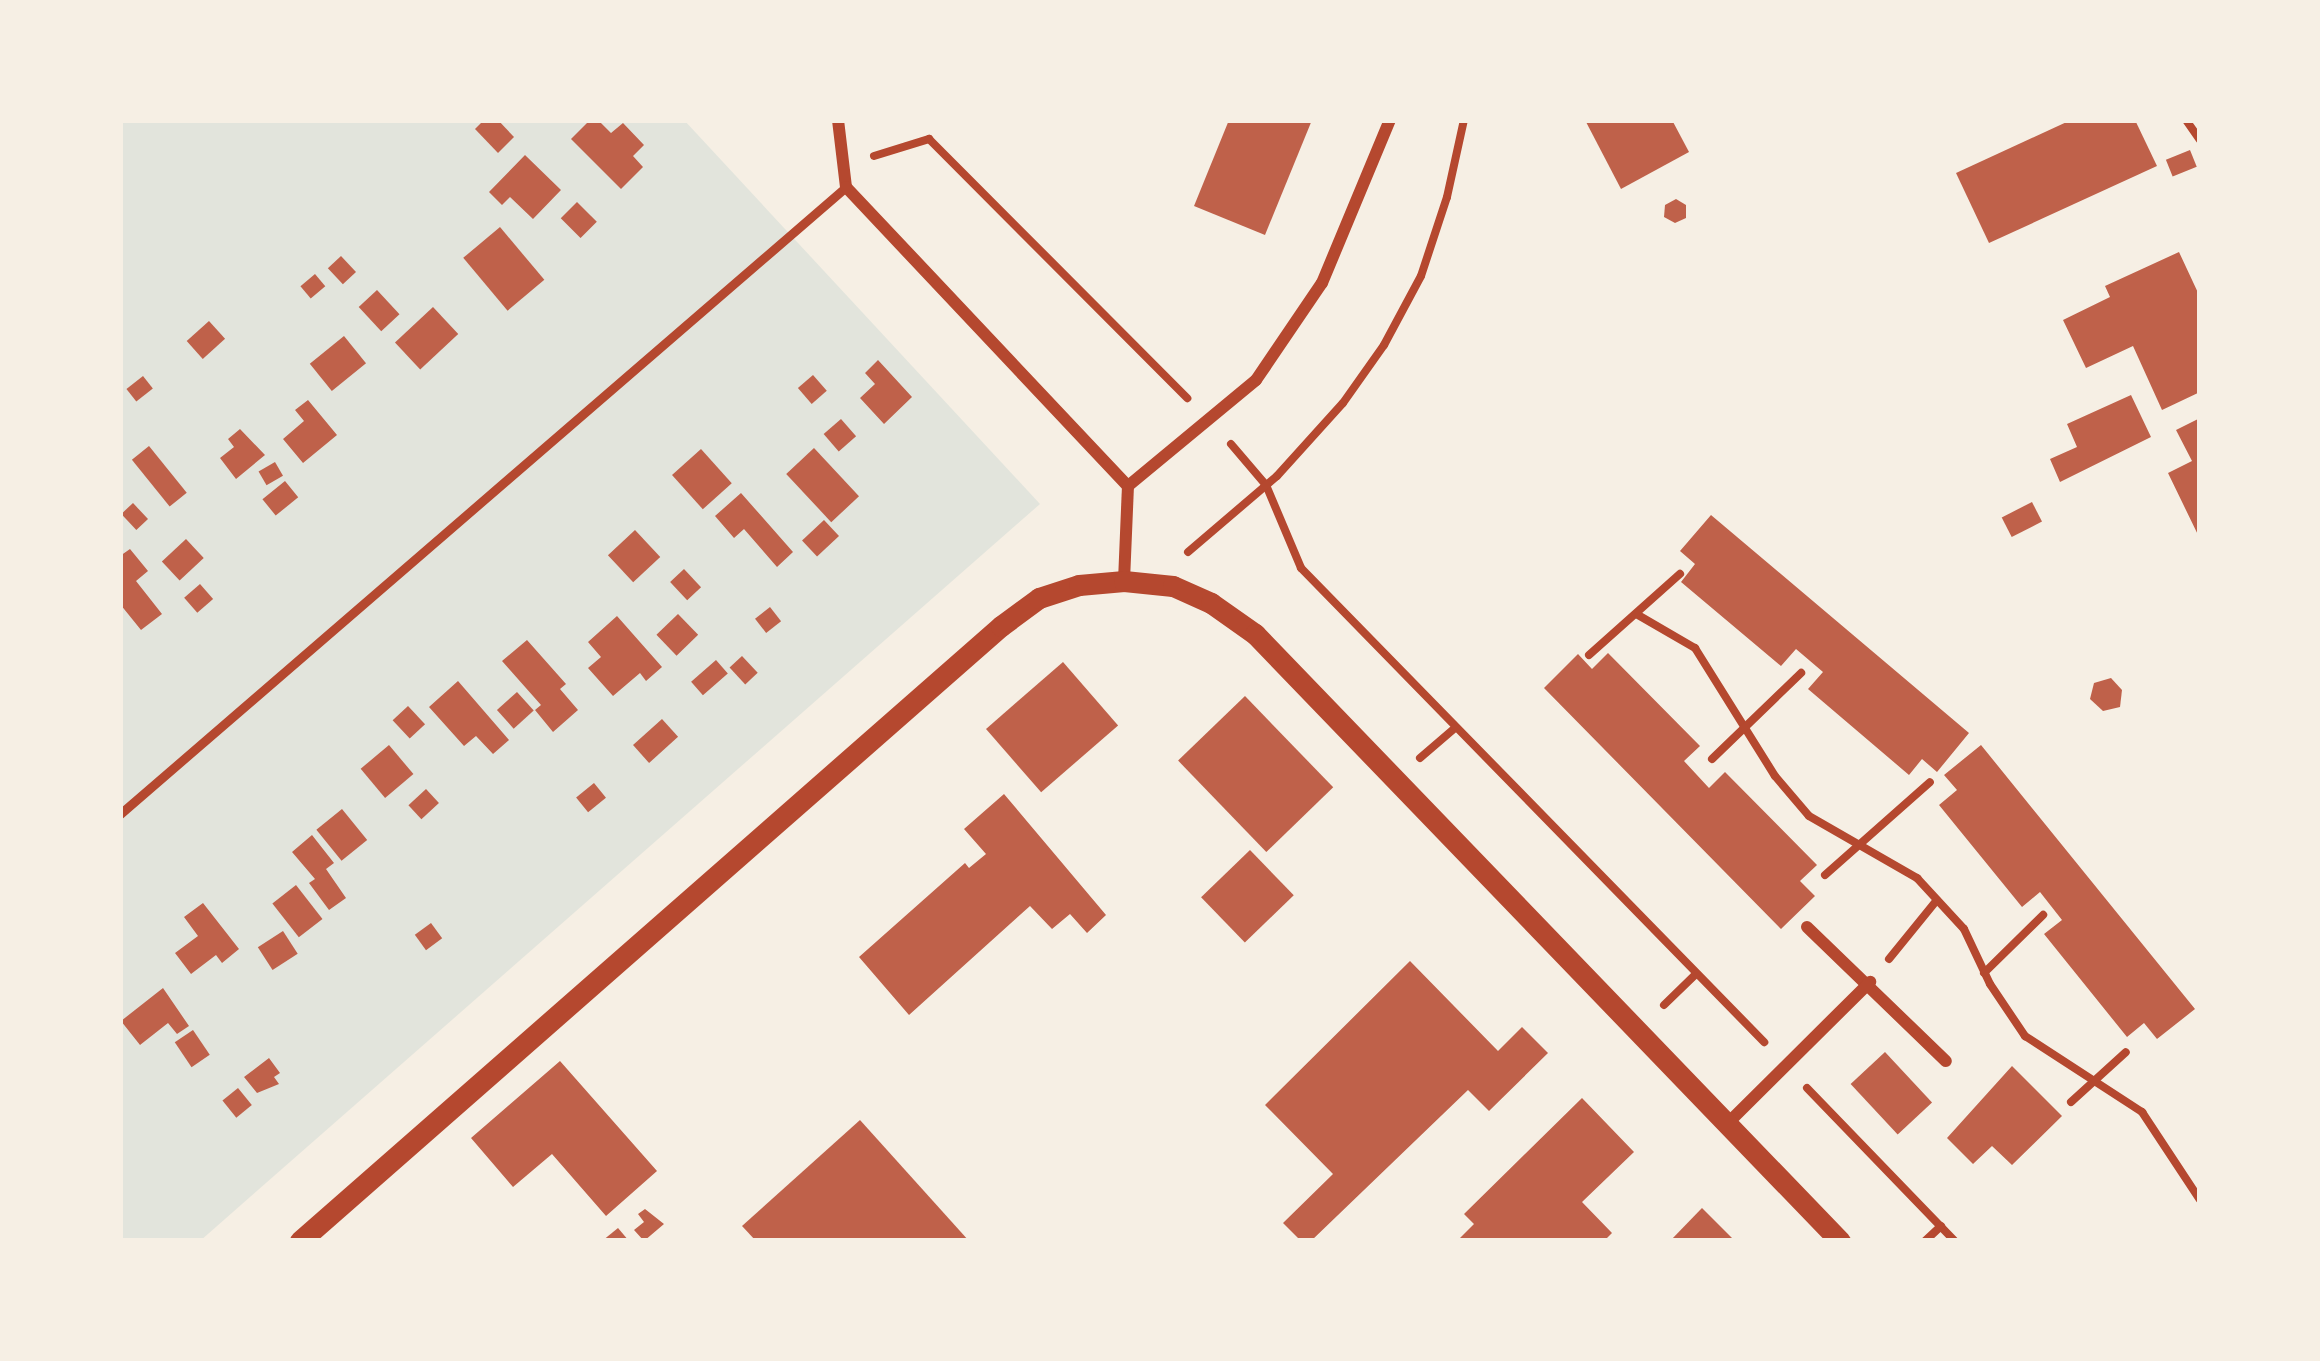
<!DOCTYPE html>
<html>
<head>
<meta charset="utf-8">
<style>
	body { margin:0 }
	#map { position:relative; width:2320px; height:1361px; overflow:hidden; background:#f6efe4; font-family:Helvetica,sans-serif }
	div>[style] { position:absolute }
	[style*='--x'] { left:calc(var(--x)*1px); top:calc(var(--y)*1px); width:calc(var(--w)*1px); rotate:calc(var(--a)*1deg) }
	.green>* { inset:0; background:#e2e4dc }
	.building>* { inset:0; background:#bf614a; transform-origin:0 0 }
	.path>* { height:8px; margin:-4px; padding:0 4px; transform-origin:4px; border-radius:4px; background:#b5482f }
	.service>* { height:9px; margin:-4.5px; padding:0 4.5px; transform-origin:4.5px; border-radius:4.5px; background:#b5482f }
	.minor>* { height:12px; margin:-6px; padding:0 6px; transform-origin:6px; border-radius:6px; background:#b5482f }
	.tertiary>* { height:21px; margin:-10.5px; padding:0 10.5px; transform-origin:10.5px; border-radius:10.5px; background:#b5482f }
	span { translate:-50% -50%; white-space:nowrap; text-align:center; line-height:1.15; -webkit-text-stroke:9px #f6efe4; paint-order:stroke }
	.frame { position:absolute; inset:0; border:123px solid #f6efe4; pointer-events:none }
</style>
</head>
<body>
<div id="map">
	<div class="green">
		<i style="clip-path:polygon(120px 120px,684px 120px,1040px 504px,200px 1241px,120px 1241px)"></i>
	</div>
	<div class="building">
		<i style="clip-path:polygon(484px 120px,498px 120px,514px 137px,498px 153px,475px 129px)"></i>
		<i style="clip-path:polygon(590px 120px,598px 120px,611px 133px,623px 123px,644px 145px,633px 156px,643px 167px,621px 189px,571px 139px)"></i>
		<i style="clip-path:polygon(1229px 120px,1312px 120px,1265px 235px,1194px 206px)"></i>
		<i style="clip-path:polygon(1585px 120px,1672px 120px,1689px 152px,1621px 189px)"></i>
		<i style="clip-path:polygon(2071px 120px,2135px 120px,2157px 166px,1989px 243px,1956px 173px)"></i>
		<i style="left:2190px;top:150px;width:18px;height:26px;rotate:68deg"></i>
		<i style="clip-path:polygon(525px 155px,561px 190px,533px 219px,510px 197px,502px 205px,489px 192px)"></i>
		<i style="clip-path:polygon(1676px 199px,1686px 205px,1686px 218px,1675px 223px,1664px 217px,1665px 205px)"></i>
		<i style="left:577px;top:202px;width:28px;height:23px;rotate:45deg"></i>
		<i style="left:500px;top:227px;width:69px;height:48px;rotate:50deg"></i>
		<i style="clip-path:polygon(2179px 252px,2200px 297px,2200px 392px,2162px 410px,2133px 346px,2086px 368px,2063px 320px,2110px 297px,2105px 286px)"></i>
		<i style="left:341px;top:256px;width:22px;height:18px;rotate:47deg"></i>
		<i style="left:315px;top:274px;width:16px;height:19px;rotate:50deg"></i>
		<i style="left:377px;top:290px;width:33px;height:25px;rotate:47deg"></i>
		<i style="left:433px;top:307px;width:37px;height:52px;rotate:47deg"></i>
		<i style="left:209px;top:321px;width:24px;height:30px;rotate:48deg"></i>
		<i style="left:344px;top:336px;width:35px;height:44px;rotate:51deg"></i>
		<i style="clip-path:polygon(878px 360px,912px 397px,884px 424px,860px 398px,875px 384px,865px 373px)"></i>
		<i style="left:813px;top:375px;width:21px;height:20px;rotate:49deg"></i>
		<i style="left:143px;top:376px;width:16px;height:21px;rotate:52deg"></i>
		<i style="clip-path:polygon(2131px 395px,2151px 437px,2060px 482px,2050px 459px,2077px 447px,2067px 424px)"></i>
		<i style="clip-path:polygon(308px 400px,337px 435px,303px 463px,283px 439px,304px 421px,295px 410px)"></i>
		<i style="clip-path:polygon(2200px 418px,2200px 539px,2168px 473px,2192px 461px,2176px 430px)"></i>
		<i style="left:841px;top:419px;width:23px;height:23px;rotate:49deg"></i>
		<i style="clip-path:polygon(240px 429px,265px 455px,236px 479px,220px 458px,234px 447px,228px 439px)"></i>
		<i style="left:149px;top:446px;width:60px;height:22px;rotate:51deg"></i>
		<i style="left:814px;top:448px;width:66px;height:38px;rotate:47deg"></i>
		<i style="left:701px;top:449px;width:46px;height:39px;rotate:48deg"></i>
		<i style="left:275px;top:462px;width:16px;height:19px;rotate:60deg"></i>
		<i style="left:285px;top:481px;width:21px;height:29px;rotate:51deg"></i>
		<i style="clip-path:polygon(741px 493px,793px 552px,777px 567px,744px 529px,734px 538px,715px 516px)"></i>
		<i style="left:2032px;top:502px;width:22px;height:34px;rotate:63deg"></i>
		<i style="left:133px;top:503px;width:22px;height:16px;rotate:47deg"></i>
		<i style="clip-path:polygon(1711px 515px,1969px 733px,1937px 772px,1922px 759px,1909px 775px,1808px 689px,1823px 672px,1796px 649px,1781px 666px,1681px 582px,1695px 564px,1680px 551px)"></i>
		<i style="left:824px;top:520px;width:22px;height:30px;rotate:47deg"></i>
		<i style="left:635px;top:530px;width:37px;height:37px;rotate:47deg"></i>
		<i style="left:186px;top:539px;width:26px;height:33px;rotate:47deg"></i>
		<i style="clip-path:polygon(130px 549px,148px 571px,136px 581px,162px 614px,141px 630px,120px 604px,120px 556px)"></i>
		<i style="left:684px;top:569px;width:25px;height:19px;rotate:47deg"></i>
		<i style="left:200px;top:584px;width:20px;height:21px;rotate:49deg"></i>
		<i style="left:770px;top:607px;width:18px;height:19px;rotate:52deg"></i>
		<i style="left:678px;top:614px;width:29px;height:30px;rotate:46deg"></i>
		<i style="clip-path:polygon(617px 616px,662px 667px,646px 681px,640px 673px,613px 696px,588px 668px,601px 657px,588px 642px)"></i>
		<i style="clip-path:polygon(527px 640px,566px 684px,560px 689px,578px 710px,553px 732px,535px 710px,541px 705px,502px 661px)"></i>
		<i style="clip-path:polygon(1608px 653px,1700px 746px,1684px 761px,1709px 788px,1725px 772px,1817px 865px,1800px 881px,1815px 896px,1781px 929px,1544px 688px,1578px 654px,1592px 669px)"></i>
		<i style="left:742px;top:656px;width:23px;height:17px;rotate:47deg"></i>
		<i style="left:716px;top:660px;width:18px;height:33px;rotate:49deg"></i>
		<i style="left:1063px;top:662px;width:84px;height:102px;rotate:49deg"></i>
		<i style="clip-path:polygon(2111px 678px,2122px 690px,2120px 707px,2103px 711px,2090px 699px,2094px 683px)"></i>
		<i style="clip-path:polygon(458px 681px,509px 740px,493px 754px,476px 736px,464px 746px,429px 707px)"></i>
		<i style="left:517px;top:692px;width:25px;height:27px;rotate:48deg"></i>
		<i style="left:1245px;top:696px;width:127px;height:93px;rotate:46deg"></i>
		<i style="left:408px;top:706px;width:25px;height:21px;rotate:47deg"></i>
		<i style="left:662px;top:719px;width:24px;height:39px;rotate:48deg"></i>
		<i style="left:389px;top:745px;width:38px;height:37px;rotate:50deg"></i>
		<i style="clip-path:polygon(1981px 745px,2195px 1009px,2157px 1039px,2144px 1023px,2127px 1037px,2044px 934px,2062px 920px,2040px 892px,2022px 907px,1939px 805px,1957px 790px,1944px 775px)"></i>
		<i style="left:594px;top:783px;width:19px;height:23px;rotate:51deg"></i>
		<i style="left:426px;top:789px;width:19px;height:24px;rotate:47deg"></i>
		<i style="clip-path:polygon(1004px 794px,1106px 915px,1087px 933px,1070px 914px,1052px 929px,1030px 906px,909px 1015px,859px 957px,965px 863px,969px 868px,986px 854px,964px 829px)"></i>
		<i style="left:342px;top:809px;width:40px;height:33px;rotate:51deg"></i>
		<i style="clip-path:polygon(312px 835px,334px 863px,326px 869px,346px 898px,329px 910px,309px 883px,315px 879px,292px 852px)"></i>
		<i style="left:1250px;top:850px;width:63px;height:68px;rotate:46deg"></i>
		<i style="left:296px;top:885px;width:43px;height:30px;rotate:52deg"></i>
		<i style="clip-path:polygon(203px 903px,239px 949px,222px 963px,216px 955px,191px 974px,175px 953px,198px 936px,184px 917px)"></i>
		<i style="left:431px;top:923px;width:19px;height:20px;rotate:54deg"></i>
		<i style="left:283px;top:931px;width:27px;height:30px;rotate:57deg"></i>
		<i style="clip-path:polygon(1410px 961px,1498px 1051px,1522px 1027px,1548px 1053px,1489px 1111px,1468px 1090px,1311px 1241px,1301px 1241px,1283px 1223px,1333px 1174px,1265px 1105px)"></i>
		<i style="clip-path:polygon(163px 988px,189px 1026px,177px 1034px,168px 1023px,140px 1045px,121px 1021px)"></i>
		<i style="left:193px;top:1030px;width:30px;height:22px;rotate:56deg"></i>
		<i style="left:1885px;top:1052px;width:69px;height:47px;rotate:47deg"></i>
		<i style="clip-path:polygon(269px 1058px,280px 1073px,274px 1077px,279px 1084px,257px 1093px,244px 1077px)"></i>
		<i style="clip-path:polygon(560px 1061px,657px 1171px,606px 1216px,552px 1154px,513px 1187px,471px 1138px)"></i>
		<i style="clip-path:polygon(2012px 1066px,2062px 1116px,2012px 1165px,1992px 1146px,1973px 1164px,1947px 1138px)"></i>
		<i style="left:238px;top:1088px;width:22px;height:20px;rotate:51deg"></i>
		<i style="clip-path:polygon(1582px 1098px,1634px 1152px,1582px 1202px,1612px 1233px,1604px 1241px,1457px 1241px,1474px 1224px,1464px 1214px)"></i>
		<i style="clip-path:polygon(860px 1120px,969px 1241px,756px 1241px,742px 1226px)"></i>
		<i style="clip-path:polygon(1702px 1208px,1735px 1241px,1670px 1241px)"></i>
		<i style="clip-path:polygon(645px 1209px,664px 1224px,644px 1241px,634px 1230px,644px 1222px,638px 1214px)"></i>
		<i style="clip-path:polygon(618px 1228px,629px 1241px,602px 1241px)"></i>
	</div>
	<div class="path">
		<i style="--x:2186;--y:120;--w:24;--a:55"></i>
		<i style="--x:874;--y:156;--w:58;--a:-17.2"></i>
		<i style="--x:929;--y:139;--w:366;--a:45.1"></i>
		<i style="--x:1231;--y:444;--w:54;--a:49.5"></i>
		<i style="--x:1266;--y:485;--w:90;--a:67.1"></i>
		<i style="--x:1301;--y:568;--w:663;--a:45.67"></i>
		<i style="--x:1188;--y:552;--w:117;--a:-40.5"></i>
		<i style="--x:1277;--y:476;--w:98;--a:-47.9"></i>
		<i style="--x:1343;--y:403;--w:71;--a:-54.7"></i>
		<i style="--x:1384;--y:345;--w:78;--a:-61.8"></i>
		<i style="--x:1421;--y:276;--w:83;--a:-71.8"></i>
		<i style="--x:1447;--y:197;--w:79;--a:-77.6"></i>
		<i style="--x:1638;--y:615;--w:66;--a:30.1"></i>
		<i style="--x:1695;--y:648;--w:151;--a:58"></i>
		<i style="--x:1775;--y:776;--w:52;--a:49.6"></i>
		<i style="--x:1809;--y:816;--w:125;--a:29.9"></i>
		<i style="--x:1917;--y:878;--w:69;--a:47.3"></i>
		<i style="--x:1964;--y:929;--w:61;--a:64.7"></i>
		<i style="--x:1990;--y:984;--w:63;--a:56.1"></i>
		<i style="--x:2025;--y:1036;--w:140;--a:33"></i>
		<i style="--x:2142;--y:1112;--w:105;--a:56.6"></i>
		<i style="--x:1589;--y:655;--w:122;--a:-41.7"></i>
		<i style="--x:1420;--y:758;--w:46;--a:-40.6"></i>
		<i style="--x:1712;--y:759;--w:124;--a:-44"></i>
		<i style="--x:1825;--y:875;--w:140;--a:-41.5"></i>
		<i style="--x:1889;--y:959;--w:76;--a:-50.9"></i>
		<i style="--x:1984;--y:973;--w:83;--a:-44.5"></i>
		<i style="--x:1664;--y:1005;--w:45;--a:-44.1"></i>
		<i style="--x:1807;--y:1088;--w:213;--a:46"></i>
		<i style="--x:2071;--y:1102;--w:74;--a:-42.3"></i>
		<i style="--x:1925;--y:1241;--w:22;--a:-43"></i>
	</div>
	<div class="service">
		<i style="--x:120;--y:814;--w:959;--a:-40.82"></i>
	</div>
	<div class="minor">
		<i style="--x:838;--y:120;--w:67;--a:83.2"></i>
		<i style="--x:846;--y:187;--w:411;--a:46.7"></i>
		<i style="--x:1124;--y:581;--w:95;--a:-87.6"></i>
		<i style="--x:1128;--y:486;--w:166;--a:-39.6"></i>
		<i style="--x:1256;--y:380;--w:117;--a:-55.8"></i>
		<i style="--x:1322;--y:283;--w:177;--a:-67.4"></i>
		<i style="--x:1807;--y:927;--w:193;--a:44"></i>
		<i style="--x:1727;--y:1124;--w:202;--a:-44.8"></i>
	</div>
	<div class="tertiary">
		<i style="--x:300;--y:1241;--w:933;--a:-41.26"></i>
		<i style="--x:1001;--y:626;--w:47;--a:-36.4"></i>
		<i style="--x:1039;--y:598;--w:42;--a:-18"></i>
		<i style="--x:1079;--y:585;--w:45;--a:-5.1"></i>
		<i style="--x:1124;--y:581;--w:49;--a:5.8"></i>
		<i style="--x:1173;--y:586;--w:42;--a:24.1"></i>
		<i style="--x:1211;--y:603;--w:54;--a:35.2"></i>
		<i style="--x:1255;--y:634;--w:843;--a:46.06"></i>
	</div>
	<div class="frame"></div>
</div>
</body>
</html>
